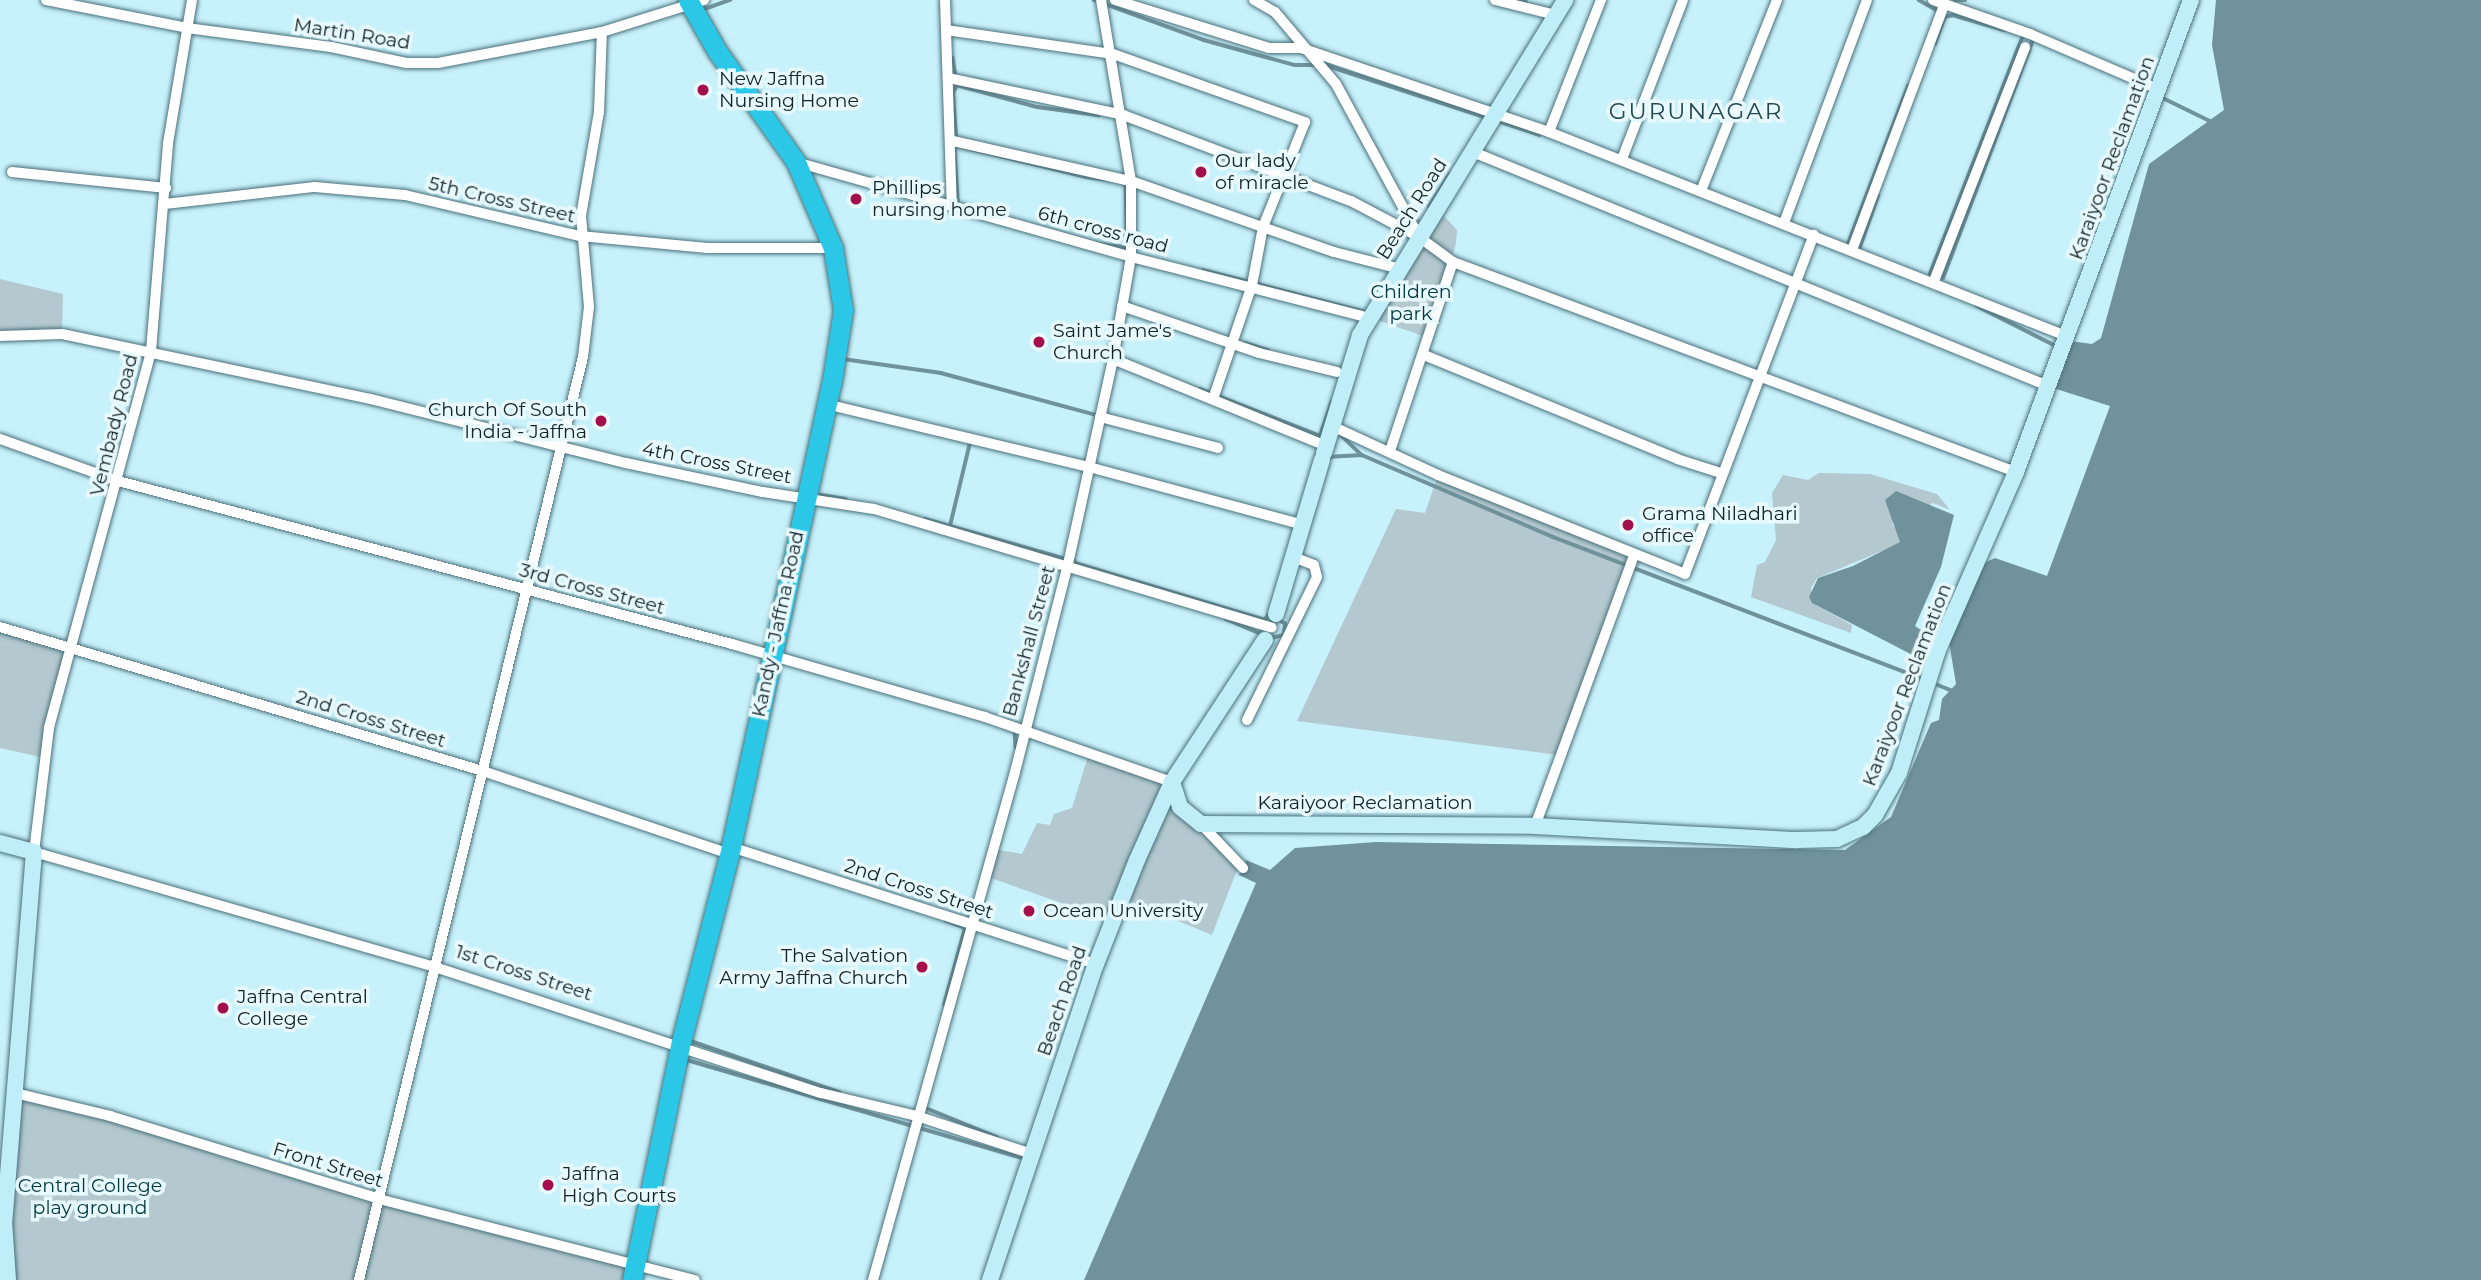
<!DOCTYPE html>
<html>
<head>
<meta charset="utf-8">
<style>
	body { margin:0 }
	#map { position:relative; width:2481px; height:1280px; overflow:hidden; background:#c7f1fb; font-family:Montserrat,sans-serif }
	div>[style] { position:absolute }
	[style*='--x'] { left:calc(var(--x)*1px); top:calc(var(--y)*1px); width:calc(var(--w)*1px); rotate:calc(var(--a)*1deg) }
	.green>* { inset:0; background:#b3c9cf }
	.water>* { inset:0; background:#70929b }
	.stream>* { height:3.5px; margin:-1.75px; padding:0 1.75px; transform-origin:1.75px; border-radius:1.75px; background:#70929b }
	.roads { filter:drop-shadow(0 0 2px #4a707a) drop-shadow(0 0 2px #4a707a) }
	.street>* { height:10px; margin:-5px; padding:0 5px; transform-origin:5px; border-radius:5px; background:#fff }
	.secondary>* { height:16px; margin:-8px; padding:0 8px; transform-origin:8px; border-radius:8px; background:#bfeef8 }
	.highway>* { height:19px; margin:-9.5px; padding:0 9.5px; transform-origin:9.5px; border-radius:9.5px; background:#2ac8e6 }
	.dots>* { width:19px; height:19px; translate:-50% -50%; box-sizing:border-box; border:4px solid #e8f9fd; border-radius:50% }
	span { translate:-50% -50%; white-space:nowrap; text-align:center; line-height:1.15; -webkit-text-stroke:7px #e8f9fd; paint-order:stroke }
	.street-label { font-size:19px; color:#122226 }
	.poi-label { font-size:19px; color:#122226 }
	.left { translate:0 -50%; text-align:left }
	.right { translate:-100% -50%; text-align:right }
	.park-label { font-size:19px; color:#003843 }
	.quarter-label { font-size:23px; color:#224851; letter-spacing:2px }
</style>
</head>
<body>
<div id="map">
	<div class="green">
		<i style="clip-path:polygon(1442px 214px,1457px 230px,1456px 243px,1429px 338px,1371px 318px)"></i>
		<i style="clip-path:polygon(0 279px,63px 294px,62px 334px,0 336px)"></i>
		<i style="clip-path:polygon(1819px 473px,1870px 474px,1937px 494px,1950px 510px,1933px 503px,1892px 524px,1899px 533px,1900px 542px,1894px 546px,1817px 578px,1811px 588px,1812px 603px,1852px 625px,1851px 633px,1751px 597px,1757px 565px,1765px 562px,1776px 540px,1772px 493px,1783px 475px,1808px 480px)"></i>
		<i style="clip-path:polygon(1438px 475px,1634px 555px,1558px 755px,1297px 721px,1396px 509px,1425px 513px)"></i>
		<i style="clip-path:polygon(0 627px,71px 648px,45px 758px,0 748px)"></i>
		<i style="clip-path:polygon(1089px 753px,1172px 782px,1180px 807px,1240px 862px,1212px 935px,1123px 898px,1113px 921px,985px 876px,994px 849px,1022px 854px,1037px 823px,1050px 825px,1054px 814px,1072px 808px)"></i>
		<i style="clip-path:polygon(15px 1093px,379px 1199px,633px 1263px,632px 1280px,8px 1280px)"></i>
	</div>
	<div class="water">
		<i style="clip-path:polygon(2216px 0,2481px 0,2481px 1280px,1084px 1280px,1256px 883px,1239px 875px,1246px 860px,1270px 870px,1295px 848px,1376px 842px,1845px 850px,1891px 817px,1931px 723px,1939px 720px,1942px 699px,1956px 684px,1949px 642px,1984px 563px,1995px 558px,2047px 576px,2110px 406px,2050px 387px,2070px 341px,2092px 344px,2101px 338px,2149px 164px,2224px 110px,2212px 45px)"></i>
		<i style="clip-path:polygon(1896px 491px,1954px 515px,1941px 567px,1915px 626px,1933px 638px,1926px 662px,1812px 603px,1809px 597px,1818px 578px,1853px 566px,1900px 542px,1885px 500px)"></i>
	</div>
	<div class="stream">
		<i style="--x:1094;--y:0;--w:117;--a:20"></i>
		<i style="--x:1204;--y:40;--w:94;--a:15.4"></i>
		<i style="--x:1295;--y:65;--w:22;--a:0"></i>
		<i style="--x:1518;--y:0;--w:8;--a:14"></i>
		<i style="--x:1919;--y:0;--w:21;--a:29"></i>
		<i style="--x:1955;--y:0;--w:10;--a:0"></i>
		<i style="--x:705;--y:9;--w:27;--a:-20"></i>
		<i style="--x:1935;--y:44;--w:29;--a:-70"></i>
		<i style="--x:1945;--y:17;--w:8;--a:-14"></i>
		<i style="--x:1953;--y:15;--w:53;--a:16.4"></i>
		<i style="--x:953;--y:58;--w:18;--a:81"></i>
		<i style="--x:1325;--y:65;--w:170;--a:18.1"></i>
		<i style="--x:2161;--y:97;--w:57;--a:26.1"></i>
		<i style="--x:1498;--y:121;--w:44;--a:18.4"></i>
		<i style="--x:956;--y:137;--w:44;--a:-93.9"></i>
		<i style="--x:953;--y:93;--w:9;--a:-63"></i>
		<i style="--x:957;--y:85;--w:83;--a:15.4"></i>
		<i style="--x:1037;--y:107;--w:62;--a:7.5"></i>
		<i style="--x:954;--y:145;--w:136;--a:13.6"></i>
		<i style="--x:1086;--y:177;--w:40;--a:7.1"></i>
		<i style="--x:1126;--y:182;--w:66;--a:88.3"></i>
		<i style="--x:1128;--y:248;--w:32;--a:-173"></i>
		<i style="--x:1096;--y:244;--w:143;--a:-164.6"></i>
		<i style="--x:958;--y:206;--w:61;--a:-93.8"></i>
		<i style="--x:1429;--y:207;--w:38;--a:-58"></i>
		<i style="--x:1848;--y:244;--w:169;--a:-69.2"></i>
		<i style="--x:1860;--y:247;--w:54;--a:-70.6"></i>
		<i style="--x:1203;--y:270;--w:171;--a:14.5"></i>
		<i style="--x:1930;--y:274;--w:256;--a:-68.7"></i>
		<i style="--x:1943;--y:278;--w:254;--a:-69.3"></i>
		<i style="--x:1977;--y:306;--w:91;--a:26.8"></i>
		<i style="--x:1245;--y:343;--w:24;--a:17"></i>
		<i style="--x:843;--y:359;--w:99;--a:8.1"></i>
		<i style="--x:941;--y:373;--w:162;--a:15.1"></i>
		<i style="--x:1200;--y:389;--w:132;--a:21.3"></i>
		<i style="--x:1341;--y:435;--w:29;--a:44"></i>
		<i style="--x:1362;--y:455;--w:208;--a:23.2"></i>
		<i style="--x:1553;--y:537;--w:395;--a:21"></i>
		<i style="--x:1320;--y:436;--w:36;--a:-71"></i>
		<i style="--x:1326;--y:457;--w:36;--a:-3"></i>
		<i style="--x:821;--y:495;--w:25;--a:9"></i>
		<i style="--x:925;--y:519;--w:147;--a:15.8"></i>
		<i style="--x:950;--y:526;--w:85;--a:-76.5"></i>
		<i style="--x:1073;--y:556;--w:7;--a:74"></i>
		<i style="--x:1075;--y:563;--w:198;--a:16.7"></i>
		<i style="--x:1265;--y:620;--w:6;--a:-59"></i>
		<i style="--x:1226;--y:619;--w:41;--a:22.8"></i>
		<i style="--x:1271;--y:638;--w:13;--a:-13"></i>
		<i style="--x:1284;--y:635;--w:11;--a:-85"></i>
		<i style="--x:1285;--y:624;--w:8;--a:-150"></i>
		<i style="--x:1938;--y:685;--w:16;--a:22"></i>
		<i style="--x:1015;--y:732;--w:15;--a:86"></i>
		<i style="--x:944;--y:1005;--w:80;--a:-74.7"></i>
		<i style="--x:965;--y:928;--w:20;--a:-160"></i>
		<i style="--x:688;--y:1040;--w:160;--a:19"></i>
		<i style="--x:686;--y:1064;--w:4;--a:-76"></i>
		<i style="--x:687;--y:1060;--w:350;--a:16.3"></i>
		<i style="--x:926;--y:1108;--w:77;--a:22.2"></i>
	</div>
	<div class="roads">
		<div class="street">
			<i style="--x:46;--y:0;--w:144;--a:11.2"></i>
			<i style="--x:187;--y:28;--w:145;--a:7.5"></i>
			<i style="--x:331;--y:47;--w:77;--a:12"></i>
			<i style="--x:406;--y:63;--w:32;--a:0"></i>
			<i style="--x:438;--y:63;--w:167;--a:-10.7"></i>
			<i style="--x:602;--y:32;--w:107;--a:-17.4"></i>
			<i style="--x:192;--y:0;--w:146;--a:99.5"></i>
			<i style="--x:168;--y:144;--w:209;--a:94.7"></i>
			<i style="--x:151;--y:352;--w:390;--a:105.2"></i>
			<i style="--x:49;--y:728;--w:125;--a:96.9"></i>
			<i style="--x:34;--y:852;--w:417;--a:16"></i>
			<i style="--x:435;--y:967;--w:406;--a:18.1"></i>
			<i style="--x:821;--y:1093;--w:99;--a:13.5"></i>
			<i style="--x:917;--y:1116;--w:121;--a:18.3"></i>
			<i style="--x:945;--y:0;--w:206;--a:88.1"></i>
			<i style="--x:1115;--y:0;--w:161;--a:17.3"></i>
			<i style="--x:1269;--y:48;--w:32;--a:0"></i>
			<i style="--x:1301;--y:48;--w:262;--a:18.7"></i>
			<i style="--x:1549;--y:132;--w:559;--a:21.52"></i>
			<i style="--x:1254;--y:0;--w:24;--a:30"></i>
			<i style="--x:1275;--y:12;--w:94;--a:49.7"></i>
			<i style="--x:1336;--y:84;--w:174;--a:61.5"></i>
			<i style="--x:1495;--y:0;--w:63;--a:13.8"></i>
			<i style="--x:1933;--y:0;--w:103;--a:19.3"></i>
			<i style="--x:2030;--y:34;--w:142;--a:23.3"></i>
			<i style="--x:946;--y:30;--w:169;--a:8.2"></i>
			<i style="--x:1113;--y:54;--w:204;--a:19.5"></i>
			<i style="--x:1305;--y:122;--w:113;--a:111.8"></i>
			<i style="--x:1263;--y:227;--w:59;--a:100.7"></i>
			<i style="--x:1252;--y:285;--w:120;--a:108.9"></i>
			<i style="--x:948;--y:78;--w:179;--a:11.9"></i>
			<i style="--x:1123;--y:115;--w:244;--a:20.7"></i>
			<i style="--x:1351;--y:201;--w:77;--a:27.9"></i>
			<i style="--x:1419;--y:237;--w:42;--a:36.3"></i>
			<i style="--x:1549;--y:132;--w:142;--a:-68.5"></i>
			<i style="--x:953;--y:141;--w:182;--a:12.7"></i>
			<i style="--x:1131;--y:181;--w:215;--a:19.3"></i>
			<i style="--x:1334;--y:252;--w:68;--a:14.4"></i>
			<i style="--x:1473;--y:152;--w:621;--a:22.14"></i>
			<i style="--x:1622;--y:159;--w:170;--a:-69"></i>
			<i style="--x:796;--y:162;--w:348;--a:15.8"></i>
			<i style="--x:1131;--y:257;--w:238;--a:14.3"></i>
			<i style="--x:12;--y:172;--w:155;--a:5.9"></i>
			<i style="--x:1701;--y:191;--w:206;--a:-68.3"></i>
			<i style="--x:165;--y:204;--w:151;--a:-6.5"></i>
			<i style="--x:315;--y:187;--w:90;--a:5.1"></i>
			<i style="--x:405;--y:195;--w:180;--a:13.2"></i>
			<i style="--x:580;--y:236;--w:128;--a:5.4"></i>
			<i style="--x:707;--y:248;--w:126;--a:0"></i>
			<i style="--x:1784;--y:223;--w:238;--a:-69.6"></i>
			<i style="--x:1852;--y:250;--w:262;--a:-69.4"></i>
			<i style="--x:1934;--y:281;--w:251;--a:-68.7"></i>
			<i style="--x:1122;--y:306;--w:145;--a:18.9"></i>
			<i style="--x:1259;--y:353;--w:80;--a:13.7"></i>
			<i style="--x:0;--y:336;--w:62;--a:-1.8"></i>
			<i style="--x:62;--y:334;--w:316;--a:11.9"></i>
			<i style="--x:371;--y:399;--w:263;--a:14.1"></i>
			<i style="--x:626;--y:463;--w:140;--a:12"></i>
			<i style="--x:763;--y:492;--w:112;--a:8.7"></i>
			<i style="--x:874;--y:509;--w:415;--a:16.6"></i>
			<i style="--x:1424;--y:355;--w:274;--a:22.3"></i>
			<i style="--x:1677;--y:459;--w:46;--a:17.7"></i>
			<i style="--x:1113;--y:359;--w:230;--a:22.2"></i>
			<i style="--x:826;--y:404;--w:270;--a:13.5"></i>
			<i style="--x:1089;--y:467;--w:219;--a:15.1"></i>
			<i style="--x:1100;--y:417;--w:122;--a:14.7"></i>
			<i style="--x:1332;--y:426;--w:117;--a:24.8"></i>
			<i style="--x:1438;--y:475;--w:266;--a:21.8"></i>
			<i style="--x:1685;--y:574;--w:363;--a:-69.2"></i>
			<i style="--x:0;--y:439;--w:125;--a:19.6"></i>
			<i style="--x:118;--y:481;--w:635;--a:14.87"></i>
			<i style="--x:732;--y:644;--w:263;--a:16.1"></i>
			<i style="--x:985;--y:717;--w:198;--a:19.2"></i>
			<i style="--x:1390;--y:451;--w:199;--a:-71.6"></i>
			<i style="--x:1453;--y:262;--w:601;--a:20.46"></i>
			<i style="--x:0;--y:627;--w:507;--a:16.61"></i>
			<i style="--x:486;--y:772;--w:256;--a:18.6"></i>
			<i style="--x:1247;--y:720;--w:159;--a:-63.9"></i>
			<i style="--x:1317;--y:577;--w:12;--a:-104"></i>
			<i style="--x:1314;--y:565;--w:25;--a:-159"></i>
			<i style="--x:1201;--y:824;--w:61;--a:46.3"></i>
			<i style="--x:1535;--y:826;--w:289;--a:-69.9"></i>
			<i style="--x:731;--y:847;--w:383;--a:17.8"></i>
			<i style="--x:15;--y:1093;--w:98;--a:13.6"></i>
			<i style="--x:110;--y:1116;--w:282;--a:17.1"></i>
			<i style="--x:379;--y:1199;--w:326;--a:14.4"></i>
			<i style="--x:359;--y:1280;--w:950;--a:-76.36"></i>
			<i style="--x:583;--y:357;--w:50;--a:-83.2"></i>
			<i style="--x:589;--y:307;--w:91;--a:-95"></i>
			<i style="--x:581;--y:216;--w:106;--a:-80.2"></i>
			<i style="--x:599;--y:112;--w:80;--a:-87.9"></i>
			<i style="--x:873;--y:1280;--w:527;--a:-74.38"></i>
			<i style="--x:1015;--y:772;--w:215;--a:-75.7"></i>
			<i style="--x:1068;--y:564;--w:210;--a:-77.6"></i>
			<i style="--x:1113;--y:359;--w:104;--a:-80"></i>
			<i style="--x:1131;--y:257;--w:76;--a:-90"></i>
			<i style="--x:1131;--y:181;--w:183;--a:-99.4"></i>
		</div>
		<div class="secondary">
			<i style="--x:1324;--y:453;--w:123;--a:-73"></i>
			<i style="--x:1360;--y:335;--w:393;--a:-58.5"></i>
			<i style="--x:1276;--y:614;--w:161;--a:-73.4"></i>
			<i style="--x:1172;--y:782;--w:26;--a:72"></i>
			<i style="--x:1180;--y:807;--w:27;--a:39"></i>
			<i style="--x:1201;--y:824;--w:334;--a:0.3"></i>
			<i style="--x:1535;--y:826;--w:262;--a:3.1"></i>
			<i style="--x:1797;--y:840;--w:40;--a:-1.4"></i>
			<i style="--x:1837;--y:839;--w:29;--a:-25"></i>
			<i style="--x:1863;--y:827;--w:17;--a:-45"></i>
			<i style="--x:1875;--y:815;--w:48;--a:-60.3"></i>
			<i style="--x:1899;--y:773;--w:129;--a:-72.4"></i>
			<i style="--x:1938;--y:650;--w:194;--a:-66.3"></i>
			<i style="--x:2016;--y:472;--w:503;--a:-69.66"></i>
			<i style="--x:0;--y:843;--w:35;--a:15"></i>
			<i style="--x:34;--y:852;--w:370;--a:94.6"></i>
			<i style="--x:4;--y:1221;--w:59;--a:86.1"></i>
			<i style="--x:990;--y:1280;--w:333;--a:-71.5"></i>
			<i style="--x:1096;--y:964;--w:112;--a:-68.5"></i>
			<i style="--x:1137;--y:860;--w:85;--a:-65.8"></i>
			<i style="--x:1172;--y:782;--w:170;--a:-56.8"></i>
		</div>
		<div class="highway">
			<i style="--x:632;--y:1280;--w:239;--a:-78.4"></i>
			<i style="--x:680;--y:1046;--w:205;--a:-75.6"></i>
			<i style="--x:731;--y:847;--w:477;--a:-77.8"></i>
			<i style="--x:832;--y:381;--w:72;--a:-81.2"></i>
			<i style="--x:843;--y:310;--w:63;--a:-99.2"></i>
			<i style="--x:833;--y:248;--w:94;--a:-113.3"></i>
			<i style="--x:796;--y:162;--w:136;--a:-125.4"></i>
			<i style="--x:717;--y:51;--w:59;--a:-119.6"></i>
		</div>
	</div>
	<div class="dots">
		<i style="left:703px;top:90px;background:#a30e4c"></i>
		<i style="left:1201px;top:172px;background:#a30e4c"></i>
		<i style="left:856px;top:199px;background:#a30e4c"></i>
		<i style="left:1039px;top:342px;background:#a30e4c"></i>
		<i style="left:601px;top:421px;background:#a30e4c"></i>
		<i style="left:1628px;top:525px;background:#a30e4c"></i>
		<i style="left:1029px;top:911px;background:#a30e4c"></i>
		<i style="left:922px;top:967px;background:#a30e4c"></i>
		<i style="left:223px;top:1008px;background:#a30e4c"></i>
		<i style="left:548px;top:1185px;background:#a30e4c"></i>
	</div>
	<div class="street-label">
		<span style="left:352px;top:34px;rotate:9deg">Martin Road</span>
		<span style="left:2112px;top:158px;rotate:-70deg">Karaiyoor Reclamation</span>
		<span style="left:502px;top:200px;rotate:13deg">5th Cross Street</span>
		<span style="left:1412px;top:209px;rotate:-58deg">Beach Road</span>
		<span style="left:1103px;top:230px;rotate:15deg">6th cross road</span>
		<span style="left:114px;top:425px;rotate:-76deg">Vembady Road</span>
		<span style="left:717px;top:463px;rotate:11deg">4th Cross Street</span>
		<span style="left:592px;top:589px;rotate:15deg">3rd Cross Street</span>
		<span style="left:778px;top:624px;rotate:-78deg">Kandy - Jaffna Road</span>
		<span style="left:1029px;top:641px;rotate:-75deg">Bankshall Street</span>
		<span style="left:1907px;top:685px;rotate:-69deg">Karaiyoor Reclamation</span>
		<span style="left:371px;top:719px;rotate:17deg">2nd Cross Street</span>
		<span style="left:1365px;top:803px">Karaiyoor Reclamation</span>
		<span style="left:919px;top:889px;rotate:18deg">2nd Cross Street</span>
		<span style="left:524px;top:973px;rotate:18deg">1st Cross Street</span>
		<span style="left:1062px;top:1001px;rotate:-71deg">Beach Road</span>
		<span style="left:328px;top:1165px;rotate:17deg">Front Street</span>
	</div>
	<div class="poi-label">
		<span class="left" style="left:719px;top:90px">New Jaffna<br>Nursing Home</span>
		<span class="left" style="left:1215px;top:172px">Our lady<br>of miracle</span>
		<span class="left" style="left:872px;top:199px">Phillips<br>nursing home</span>
		<span class="left" style="left:1053px;top:342px">Saint Jame's<br>Church</span>
		<span class="right" style="left:587px;top:421px">Church Of South<br>India - Jaffna</span>
		<span class="left" style="left:1642px;top:525px">Grama Niladhari<br>office</span>
		<span class="left" style="left:1043px;top:911px">Ocean University</span>
		<span class="right" style="left:908px;top:967px">The Salvation<br>Army Jaffna Church</span>
		<span class="left" style="left:237px;top:1008px">Jaffna Central<br>College</span>
		<span class="left" style="left:562px;top:1185px">Jaffna<br>High Courts</span>
	</div>
	<div class="park-label">
		<span style="left:1411px;top:303px">Children<br>park</span>
		<span style="left:90px;top:1197px">Central College<br>play ground</span>
	</div>
	<div class="quarter-label">
		<span style="left:1696px;top:111px">GURUNAGAR</span>
	</div>
</div>
</body>
</html>
